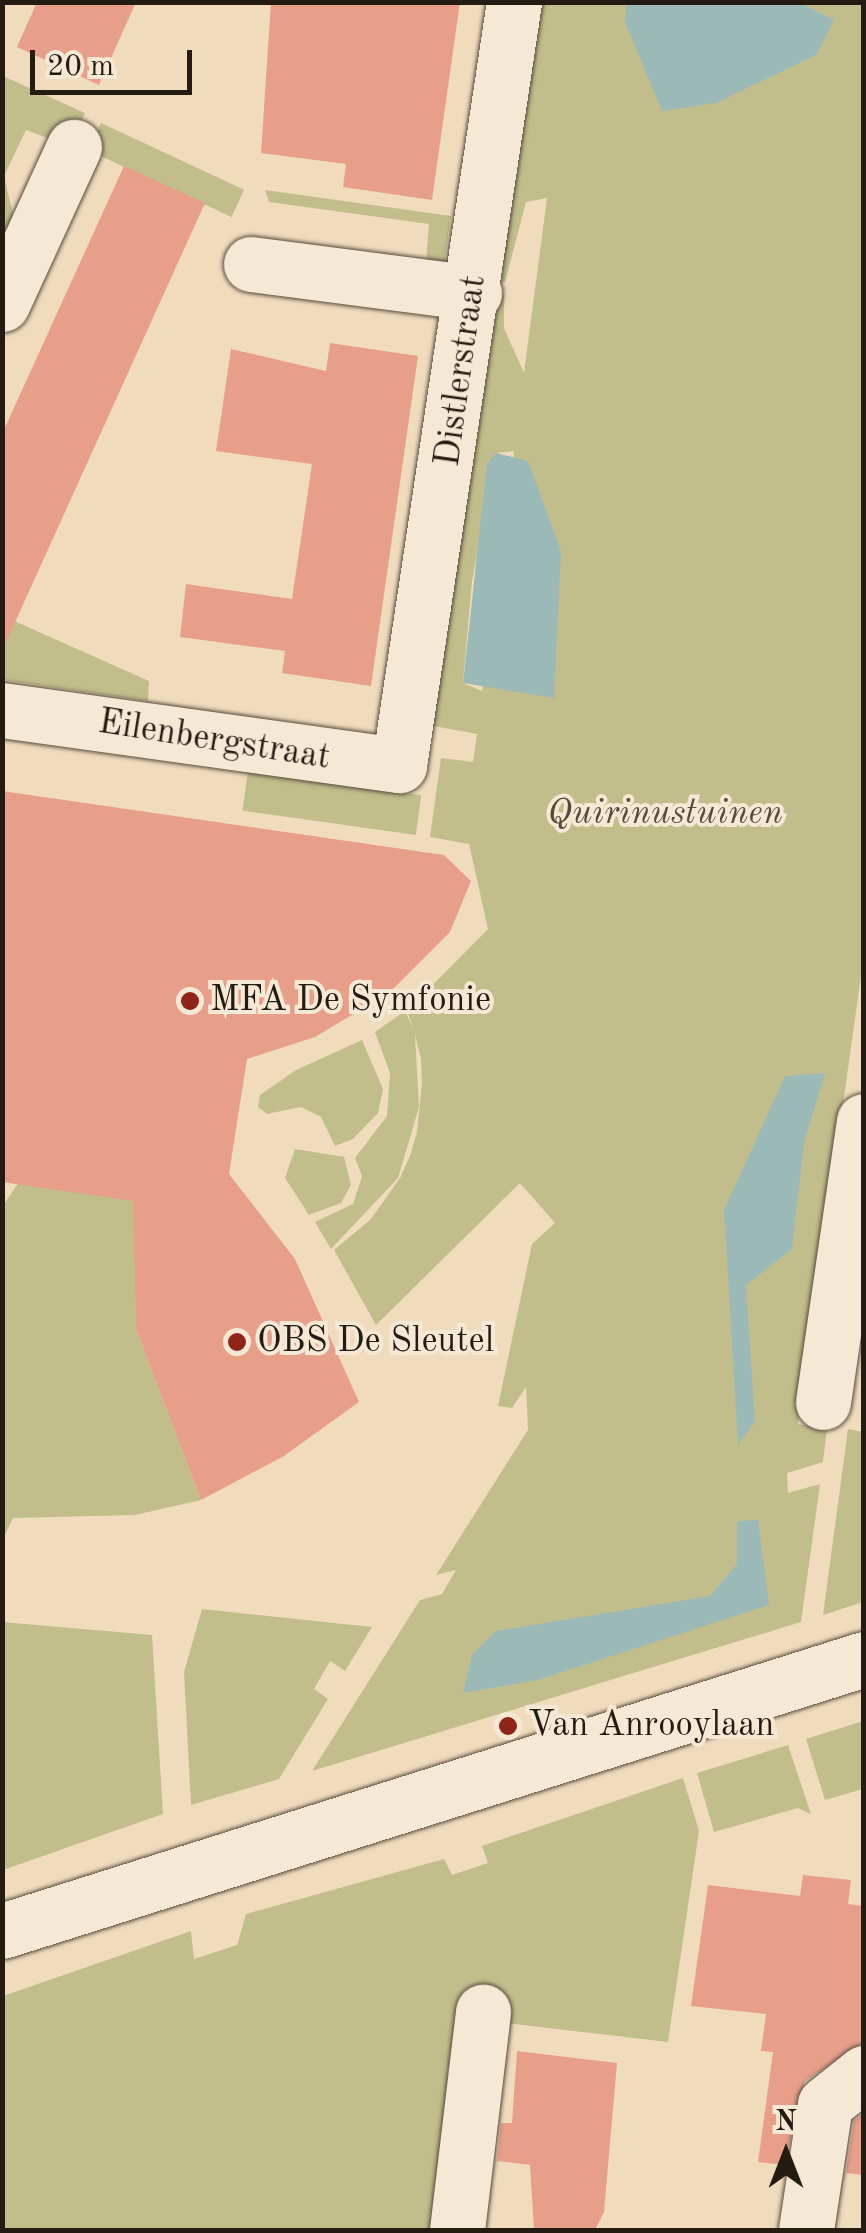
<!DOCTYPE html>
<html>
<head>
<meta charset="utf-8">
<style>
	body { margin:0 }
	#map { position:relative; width:866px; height:2233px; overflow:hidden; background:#f0dcbd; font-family:"Old Standard TT",serif }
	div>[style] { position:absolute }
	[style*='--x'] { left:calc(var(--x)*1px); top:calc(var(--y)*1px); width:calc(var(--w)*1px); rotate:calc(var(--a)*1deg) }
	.green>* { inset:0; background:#c1be8c; transform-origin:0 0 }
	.water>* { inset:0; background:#9bbab7 }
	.building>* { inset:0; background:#e79f8a }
	.roads { filter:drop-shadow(0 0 2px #574b3e) drop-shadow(0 0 2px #574b3e) }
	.minor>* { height:55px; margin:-27.5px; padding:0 27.5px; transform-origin:27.5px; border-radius:27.5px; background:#f5e8d4 }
	.dots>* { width:28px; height:28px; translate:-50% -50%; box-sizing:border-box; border:5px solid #f5e8d4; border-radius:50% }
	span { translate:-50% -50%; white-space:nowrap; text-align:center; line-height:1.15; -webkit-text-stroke:8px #f5e8d4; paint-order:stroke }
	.street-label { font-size:35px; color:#241b13 }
	.park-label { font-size:35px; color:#534c37; font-style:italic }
	.poi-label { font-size:35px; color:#241b13 }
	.left { translate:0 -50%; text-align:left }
	.frame { position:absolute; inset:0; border:5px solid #241b13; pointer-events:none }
	.north { position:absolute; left:736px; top:2103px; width:100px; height:100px; -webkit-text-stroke:8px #f5e8d4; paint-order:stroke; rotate:0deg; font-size:28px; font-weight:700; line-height:40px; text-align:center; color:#241b13 }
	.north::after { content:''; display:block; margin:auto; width:35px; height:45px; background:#241b13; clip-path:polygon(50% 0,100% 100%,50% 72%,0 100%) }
	.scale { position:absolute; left:30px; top:50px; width:162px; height:45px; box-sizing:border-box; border:5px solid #241b13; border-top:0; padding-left:12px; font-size:30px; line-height:35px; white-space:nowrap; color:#241b13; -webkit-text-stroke:8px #f5e8d4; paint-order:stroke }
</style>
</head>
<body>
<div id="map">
	<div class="green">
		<i style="clip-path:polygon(evenodd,532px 3px,863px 3px,864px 955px,798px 1424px,827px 1429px,823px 1462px,787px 1473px,788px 1493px,820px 1484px,801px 1622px,312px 1771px,420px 1600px,442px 1594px,456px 1570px,436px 1575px,528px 1430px,526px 1387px,512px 1408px,498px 1406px,532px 1244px,555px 1223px,520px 1183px,376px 1325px,334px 1250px,371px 1219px,400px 1178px,410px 1156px,417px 1132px,422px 1083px,421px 1059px,415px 1035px,419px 1107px,398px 1178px,331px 1249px,315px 1222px,353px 1204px,362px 1176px,355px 1158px,387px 1116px,390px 1073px,375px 1032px,405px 1011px,413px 1028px,407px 1011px,488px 929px,469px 844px,430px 837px,441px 758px,473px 762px,477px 734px,428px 725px,491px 293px,504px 294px,504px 328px,524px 373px,547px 198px,526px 202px,505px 282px,492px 280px,532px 3px,514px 451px,482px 691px,463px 683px,472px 582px,496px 453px,514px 451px)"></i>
		<i style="clip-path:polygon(3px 76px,85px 113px,71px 147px,26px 130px,4px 176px,13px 214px,3px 241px)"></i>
		<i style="left:101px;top:123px;width:158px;height:30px;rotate:25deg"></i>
		<i style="clip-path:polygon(265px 190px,451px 216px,444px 265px,426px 262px,429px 224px,269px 202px)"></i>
		<i style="clip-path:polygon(3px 616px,149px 681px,148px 701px,3px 680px)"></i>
		<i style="left:248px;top:771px;width:175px;height:40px;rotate:8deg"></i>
		<i style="clip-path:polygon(362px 1040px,383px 1089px,378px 1113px,353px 1139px,335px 1146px,321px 1117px,301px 1107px,267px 1114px,258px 1107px,260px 1095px,296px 1070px)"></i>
		<i style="clip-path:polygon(295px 1149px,344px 1157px,351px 1185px,341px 1203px,309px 1215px,285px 1178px)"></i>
		<i style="clip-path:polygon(21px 1179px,135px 1199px,136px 1329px,201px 1500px,135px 1515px,13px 1518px,3px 1539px,2px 1207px)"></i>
		<i style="clip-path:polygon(848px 1429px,863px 1432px,863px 1602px,823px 1615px)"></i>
		<i style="clip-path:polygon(202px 1609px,372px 1627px,345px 1671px,330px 1661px,314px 1689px,328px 1699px,279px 1779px,191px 1805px,184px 1672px)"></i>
		<i style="clip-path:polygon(2px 1622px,152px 1635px,163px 1814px,3px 1870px)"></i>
		<i style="clip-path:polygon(863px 1721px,863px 1789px,825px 1800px,806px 1739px)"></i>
		<i style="clip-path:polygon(788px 1745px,811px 1814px,798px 1808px,714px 1832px,697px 1773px)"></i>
		<i style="clip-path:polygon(683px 1778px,699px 1831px,668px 2042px,505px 2023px,441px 2230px,3px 2230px,3px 1996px,191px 1931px,194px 1959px,237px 1945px,246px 1914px,444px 1859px,452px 1875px,488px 1863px,482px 1846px)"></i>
	</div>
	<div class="water">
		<i style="clip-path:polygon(627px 2px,800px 3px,834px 20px,816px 55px,716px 103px,662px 111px,625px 22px)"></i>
		<i style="clip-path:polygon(496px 453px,528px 461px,561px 551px,554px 698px,463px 683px,487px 463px)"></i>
		<i style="clip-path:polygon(825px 1073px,804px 1143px,792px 1249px,746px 1285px,755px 1422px,738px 1445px,724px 1210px,785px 1076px)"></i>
		<i style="clip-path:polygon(758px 1520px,769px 1605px,538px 1680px,463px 1693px,472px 1655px,496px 1631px,710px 1596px,737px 1564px,737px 1521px)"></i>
	</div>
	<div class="building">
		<i style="clip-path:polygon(37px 2px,136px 2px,99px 85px,17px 47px)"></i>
		<i style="clip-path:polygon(271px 2px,460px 2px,432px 200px,343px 187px,346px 164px,261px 153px)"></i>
		<i style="clip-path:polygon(124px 166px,205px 203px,2px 651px,2px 434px)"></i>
		<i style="clip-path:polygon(330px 343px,418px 356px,371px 686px,282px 673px,285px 651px,180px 637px,186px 584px,292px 599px,312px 464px,216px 451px,231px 349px,326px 371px)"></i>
		<i style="clip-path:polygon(2px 791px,444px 855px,471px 881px,450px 932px,389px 993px,315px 1037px,247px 1059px,229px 1174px,295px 1259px,359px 1402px,284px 1456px,201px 1500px,136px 1329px,133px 1201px,2px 1182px)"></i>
		<i style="clip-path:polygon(803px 1875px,851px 1880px,848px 1904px,864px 1906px,864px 2042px,805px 2081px,784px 2165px,758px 2162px,773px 2052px,761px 2051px,766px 2014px,691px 2006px,708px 1885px,800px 1896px)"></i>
		<i style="clip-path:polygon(517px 2051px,617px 2063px,604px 2212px,595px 2230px,534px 2230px,530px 2165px,497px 2161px,501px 2123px,512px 2123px)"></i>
		<i style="clip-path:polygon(864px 2113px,864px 2175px,846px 2173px,854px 2121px)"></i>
	</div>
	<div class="roads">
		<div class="minor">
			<i style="--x:251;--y:264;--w:225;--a:7.4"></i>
			<i style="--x:2;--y:304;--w:173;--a:-65.4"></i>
			<i style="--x:2;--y:710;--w:401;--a:7.9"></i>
			<i style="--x:399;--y:765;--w:772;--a:-81.43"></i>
			<i style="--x:823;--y:1402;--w:284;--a:-81.7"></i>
			<i style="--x:2;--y:1931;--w:904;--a:-17.51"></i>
			<i style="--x:457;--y:2230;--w:220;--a:-83.2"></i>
			<i style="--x:806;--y:2230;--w:127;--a:-81.4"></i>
			<i style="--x:825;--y:2104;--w:50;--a:-38.5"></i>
		</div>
	</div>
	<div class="dots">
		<i style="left:190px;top:1001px;background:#8f2418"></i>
		<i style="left:237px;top:1342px;background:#8f2418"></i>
		<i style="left:508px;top:1726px;background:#8f2418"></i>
	</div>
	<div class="street-label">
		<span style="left:462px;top:371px;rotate:-82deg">Distlerstraat</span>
		<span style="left:214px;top:741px;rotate:9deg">Eilenbergstraat</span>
	</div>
	<div class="park-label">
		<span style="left:665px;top:814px">Quirinustuinen</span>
	</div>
	<div class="poi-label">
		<span class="left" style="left:210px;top:1001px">MFA De Symfonie</span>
		<span class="left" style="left:257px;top:1342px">OBS De Sleutel</span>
		<span class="left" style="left:528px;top:1726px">Van Anrooylaan</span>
	</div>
	<div class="frame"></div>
	<div class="north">N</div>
	<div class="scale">20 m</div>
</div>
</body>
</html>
